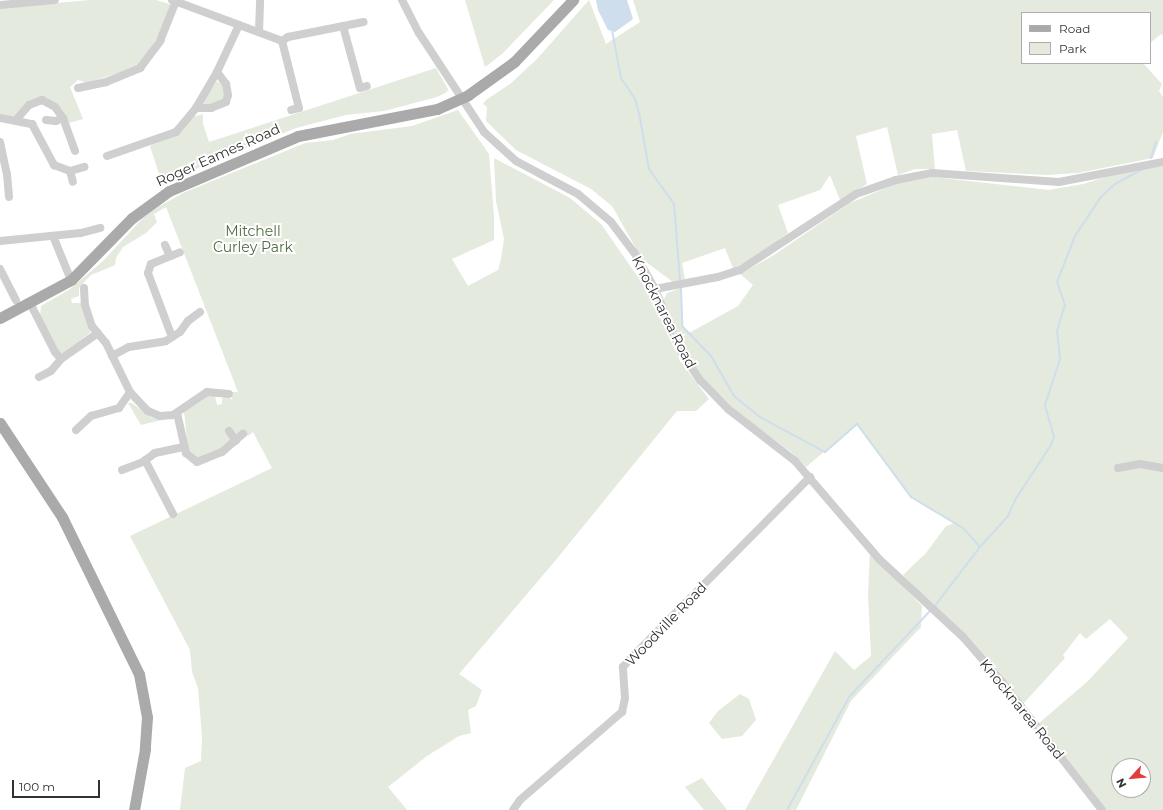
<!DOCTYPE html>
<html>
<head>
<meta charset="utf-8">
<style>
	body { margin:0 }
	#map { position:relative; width:1163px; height:810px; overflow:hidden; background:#fff; font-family:Montserrat,sans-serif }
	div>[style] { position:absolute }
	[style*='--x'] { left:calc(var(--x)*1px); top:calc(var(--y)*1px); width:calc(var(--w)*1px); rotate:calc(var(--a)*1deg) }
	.green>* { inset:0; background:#e4eade }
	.water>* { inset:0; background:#cedeec }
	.stream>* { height:2px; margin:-1px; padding:0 1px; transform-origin:1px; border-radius:1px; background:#cedeec }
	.minor>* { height:8px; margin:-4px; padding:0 4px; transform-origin:4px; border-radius:4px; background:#cfcfcf }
	.major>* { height:11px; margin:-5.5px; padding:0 5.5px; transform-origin:5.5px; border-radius:5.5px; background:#aaa }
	span { translate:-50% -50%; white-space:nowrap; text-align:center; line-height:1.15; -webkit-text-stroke:4px #fff; paint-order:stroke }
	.street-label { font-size:14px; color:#323232 }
	.park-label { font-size:14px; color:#516c40 }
	.legend { position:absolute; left:1021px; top:12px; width:130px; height:52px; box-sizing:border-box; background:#fff; border:1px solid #adadad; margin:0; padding:5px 7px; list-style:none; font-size:12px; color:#323232 }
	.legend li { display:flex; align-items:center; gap:8px; height:20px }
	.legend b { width:20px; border:1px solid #adadad }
	.north { position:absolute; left:1111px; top:758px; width:40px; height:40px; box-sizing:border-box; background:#fff; border:1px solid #adadad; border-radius:50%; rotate:243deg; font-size:11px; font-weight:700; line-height:16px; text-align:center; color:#323232 }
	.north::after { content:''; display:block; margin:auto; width:14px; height:18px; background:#df3f3d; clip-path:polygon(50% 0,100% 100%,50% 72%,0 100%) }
	.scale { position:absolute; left:12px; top:780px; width:88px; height:18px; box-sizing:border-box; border:2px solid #323232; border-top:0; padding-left:5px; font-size:12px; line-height:14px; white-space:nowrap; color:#323232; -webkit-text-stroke:3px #fff; paint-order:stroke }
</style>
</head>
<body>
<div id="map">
	<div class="green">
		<i style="clip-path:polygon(90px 0,156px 0,170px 4px,171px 7px,160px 33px,139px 66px,87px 83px,78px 80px,70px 87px,83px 119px,69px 123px,59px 107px,47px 98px,15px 117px,0 115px,0 8px)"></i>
		<i style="clip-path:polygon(465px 0,554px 0,502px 54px,485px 67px)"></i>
		<i style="clip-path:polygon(589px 0,606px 44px,640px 22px,633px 0,1163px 0,1163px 36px,1161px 34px,1150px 43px,1150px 13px,1022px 13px,1022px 63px,1143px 63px,1162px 84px,1159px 91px,1163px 97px,1163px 132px,1153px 158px,1078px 173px,1047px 175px,966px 171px,957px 130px,932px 134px,935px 169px,915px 169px,898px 175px,887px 127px,856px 136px,867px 184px,840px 200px,830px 175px,820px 190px,778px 205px,788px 233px,753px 259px,733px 268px,725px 248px,682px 263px,685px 279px,673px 282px,642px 259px,612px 206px,591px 189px,516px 150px,486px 121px,487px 107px,483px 104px,486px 100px,510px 84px,537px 59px)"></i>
		<i style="clip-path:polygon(436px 68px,448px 89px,447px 92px,437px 97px,384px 111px,346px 115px,296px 128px,193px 170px,160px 187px,155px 177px,159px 174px,150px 146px,178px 133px,192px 117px,203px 114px,203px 124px,209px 142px)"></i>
		<i style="clip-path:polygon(217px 81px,225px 87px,224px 98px,214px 105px,204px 104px,203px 101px)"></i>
		<i style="clip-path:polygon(458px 110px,489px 154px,494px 216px,494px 240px,452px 259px,468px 286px,498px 270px,501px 259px,504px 239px,496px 201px,494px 158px,570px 198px,601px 224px,649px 293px,680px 361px,709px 399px,696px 411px,677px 411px,555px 561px,459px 674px,482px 690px,476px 706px,468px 710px,471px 733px,459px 736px,427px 756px,388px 787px,407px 810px,180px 810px,185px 768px,201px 761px,202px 737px,198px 688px,192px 672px,190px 650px,130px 536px,272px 468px,253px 432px,248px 436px,242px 430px,220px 451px,197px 458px,188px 449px,184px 411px,206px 394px,215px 396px,217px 405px,222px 404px,222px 399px,225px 397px,232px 399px,232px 392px,238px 392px,166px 207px,154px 214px,157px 222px,146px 233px,123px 247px,116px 258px,115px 265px,91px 275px,79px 288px,79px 296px,71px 299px,72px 303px,81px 303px,91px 332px,64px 353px,60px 353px,40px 316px,41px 306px,70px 289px,103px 261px,143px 218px,158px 207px,183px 193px,305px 143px,333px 140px,350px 134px,412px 126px)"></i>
		<i style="clip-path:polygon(evenodd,1163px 166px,1163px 810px,1106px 810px,1038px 724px,1088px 681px,1128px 638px,1110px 619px,1086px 639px,1080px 633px,1063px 655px,1065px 658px,1023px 704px,903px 575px,926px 553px,946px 526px,955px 523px,911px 497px,857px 424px,806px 467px,791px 452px,737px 412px,706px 383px,690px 363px,664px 304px,664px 299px,667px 293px,681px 288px,682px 326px,689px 333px,738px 306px,753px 285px,740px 274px,774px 255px,850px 203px,898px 183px,933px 177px,1049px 190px,1083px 184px,1118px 173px,1163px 166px,1119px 766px,1143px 766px,1143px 790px,1119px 790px,1119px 766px)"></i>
		<i style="clip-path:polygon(128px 403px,132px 403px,152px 418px,165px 419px,141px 425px)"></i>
		<i style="clip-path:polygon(870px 553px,922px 606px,921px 627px,851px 701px,796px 810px,745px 810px,835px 651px,854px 670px,871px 656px,868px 594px)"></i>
		<i style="clip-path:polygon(740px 694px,749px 699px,756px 720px,742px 736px,722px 739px,709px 723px,718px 711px)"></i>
		<i style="clip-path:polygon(702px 778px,727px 810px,704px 810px,685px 787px)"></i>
	</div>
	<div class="water">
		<i style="clip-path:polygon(596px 0,627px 0,633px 19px,615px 32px,608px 30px,598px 10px)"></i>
	</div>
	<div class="stream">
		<i style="--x:612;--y:30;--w:49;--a:79.4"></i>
		<i style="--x:621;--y:78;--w:25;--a:56"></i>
		<i style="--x:635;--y:99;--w:15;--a:74"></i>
		<i style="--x:639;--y:113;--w:57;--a:79.9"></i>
		<i style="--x:649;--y:169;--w:43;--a:54.5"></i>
		<i style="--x:674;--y:204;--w:77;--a:85.5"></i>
		<i style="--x:1151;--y:158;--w:17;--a:-73"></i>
		<i style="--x:681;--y:288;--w:38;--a:88"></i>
		<i style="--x:682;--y:326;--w:42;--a:46"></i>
		<i style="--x:711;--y:356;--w:46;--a:60.1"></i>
		<i style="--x:734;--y:396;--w:33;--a:39"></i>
		<i style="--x:760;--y:417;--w:74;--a:28.3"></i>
		<i style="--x:825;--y:452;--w:43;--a:-41.2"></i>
		<i style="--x:857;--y:424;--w:91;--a:53.5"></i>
		<i style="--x:911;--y:497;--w:61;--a:30.8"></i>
		<i style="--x:963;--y:528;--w:25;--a:48"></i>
		<i style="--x:934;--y:607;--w:76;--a:-52.5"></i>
		<i style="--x:980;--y:547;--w:42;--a:-47.9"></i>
		<i style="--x:1008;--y:516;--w:17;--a:-66"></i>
		<i style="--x:1015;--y:500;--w:66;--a:-56.8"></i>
		<i style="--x:1051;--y:445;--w:9;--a:-69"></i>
		<i style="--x:1054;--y:437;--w:33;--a:-106"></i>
		<i style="--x:1045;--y:405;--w:48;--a:-71.9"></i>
		<i style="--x:1060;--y:359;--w:28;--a:-96"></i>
		<i style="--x:1057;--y:331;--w:27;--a:-73"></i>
		<i style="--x:1065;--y:305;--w:24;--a:-109"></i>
		<i style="--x:1057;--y:282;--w:49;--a:-68.6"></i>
		<i style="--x:1075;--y:236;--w:47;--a:-56.3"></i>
		<i style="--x:1101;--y:197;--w:19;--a:-43"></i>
		<i style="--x:1115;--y:184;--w:32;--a:-28"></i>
		<i style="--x:787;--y:810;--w:129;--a:-61.2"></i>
		<i style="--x:849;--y:697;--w:120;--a:-46.7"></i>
	</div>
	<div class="minor">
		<i style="--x:172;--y:0;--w:117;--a:20.4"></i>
		<i style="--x:282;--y:41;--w:69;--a:75.8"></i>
		<i style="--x:299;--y:108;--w:8;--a:166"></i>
		<i style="--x:402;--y:0;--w:37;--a:63"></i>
		<i style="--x:419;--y:33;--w:118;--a:56.7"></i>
		<i style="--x:484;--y:132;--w:43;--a:42.2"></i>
		<i style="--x:516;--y:161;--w:70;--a:28"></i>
		<i style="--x:578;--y:194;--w:43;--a:40.3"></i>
		<i style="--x:611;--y:222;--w:38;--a:53"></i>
		<i style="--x:634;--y:252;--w:43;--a:60.4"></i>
		<i style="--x:655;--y:289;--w:68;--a:67.6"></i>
		<i style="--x:681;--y:352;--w:34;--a:56"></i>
		<i style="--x:700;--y:380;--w:40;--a:46"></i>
		<i style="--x:728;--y:409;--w:85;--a:37.8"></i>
		<i style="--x:795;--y:461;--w:129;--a:49.4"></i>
		<i style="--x:879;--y:559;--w:115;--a:42.9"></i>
		<i style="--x:963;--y:637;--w:60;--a:49.1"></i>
		<i style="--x:1002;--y:682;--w:162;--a:52"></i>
		<i style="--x:0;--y:5;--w:55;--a:-5.2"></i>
		<i style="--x:343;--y:26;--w:64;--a:74.7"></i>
		<i style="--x:360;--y:88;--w:7;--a:-16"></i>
		<i style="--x:259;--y:32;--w:32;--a:-88"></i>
		<i style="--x:282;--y:41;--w:7;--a:-34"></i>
		<i style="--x:288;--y:37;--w:77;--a:-11.2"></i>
		<i style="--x:78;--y:88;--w:29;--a:-12"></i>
		<i style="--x:106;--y:82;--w:37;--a:-22"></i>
		<i style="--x:140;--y:68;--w:34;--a:-53"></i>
		<i style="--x:160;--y:41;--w:43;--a:-68.2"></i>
		<i style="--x:196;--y:108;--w:15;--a:0"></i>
		<i style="--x:211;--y:108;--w:16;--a:-22"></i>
		<i style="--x:226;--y:102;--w:7;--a:-74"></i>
		<i style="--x:228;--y:95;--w:11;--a:-100"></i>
		<i style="--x:226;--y:84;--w:15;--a:-127"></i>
		<i style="--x:0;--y:118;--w:33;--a:11"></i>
		<i style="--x:32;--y:124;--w:47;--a:61.8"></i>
		<i style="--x:54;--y:165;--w:17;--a:21"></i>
		<i style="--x:70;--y:171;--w:15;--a:-16"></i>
		<i style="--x:63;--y:118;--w:35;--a:70"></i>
		<i style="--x:16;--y:120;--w:20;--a:-49"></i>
		<i style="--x:29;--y:105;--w:14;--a:-21"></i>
		<i style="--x:42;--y:100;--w:15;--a:28"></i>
		<i style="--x:55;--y:107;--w:14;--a:54"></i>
		<i style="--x:63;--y:118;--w:8;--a:157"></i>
		<i style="--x:56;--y:121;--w:10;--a:-174"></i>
		<i style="--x:0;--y:142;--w:33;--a:78"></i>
		<i style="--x:7;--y:174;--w:23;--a:85"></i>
		<i style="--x:107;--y:156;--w:73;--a:-19.2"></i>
		<i style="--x:176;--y:132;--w:31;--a:-50"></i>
		<i style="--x:196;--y:108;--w:42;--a:-59.7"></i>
		<i style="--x:217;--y:72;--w:52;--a:-64.9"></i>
		<i style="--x:70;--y:171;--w:11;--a:75"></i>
		<i style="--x:53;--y:236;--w:48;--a:67.8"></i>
		<i style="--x:0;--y:241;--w:81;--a:-5.6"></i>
		<i style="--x:81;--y:233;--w:20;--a:-15"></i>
		<i style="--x:165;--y:245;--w:12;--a:66"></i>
		<i style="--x:0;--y:269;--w:35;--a:63"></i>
		<i style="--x:84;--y:288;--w:17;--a:87"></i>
		<i style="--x:85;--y:305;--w:22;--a:72"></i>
		<i style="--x:92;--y:326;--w:22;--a:51"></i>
		<i style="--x:106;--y:343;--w:55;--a:63.9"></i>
		<i style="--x:130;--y:392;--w:26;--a:47"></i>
		<i style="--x:148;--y:411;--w:13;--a:23"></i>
		<i style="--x:160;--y:416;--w:13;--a:-4"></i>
		<i style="--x:173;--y:415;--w:41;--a:-34.1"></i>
		<i style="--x:207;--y:392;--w:22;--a:5"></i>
		<i style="--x:655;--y:289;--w:64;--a:-10.8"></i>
		<i style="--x:718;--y:277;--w:23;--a:-18"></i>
		<i style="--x:740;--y:270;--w:139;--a:-33.2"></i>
		<i style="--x:856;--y:194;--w:42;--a:-19.3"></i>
		<i style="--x:896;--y:180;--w:37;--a:-11"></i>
		<i style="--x:932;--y:173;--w:127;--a:4.1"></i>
		<i style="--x:1059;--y:182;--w:106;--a:-10.9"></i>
		<i style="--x:30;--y:303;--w:55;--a:63"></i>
		<i style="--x:55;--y:352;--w:9;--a:49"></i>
		<i style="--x:172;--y:337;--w:68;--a:-110.6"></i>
		<i style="--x:148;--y:273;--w:9;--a:-72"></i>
		<i style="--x:151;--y:264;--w:31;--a:-22"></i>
		<i style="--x:112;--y:356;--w:19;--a:-28"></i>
		<i style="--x:129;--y:347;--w:37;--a:-9"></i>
		<i style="--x:166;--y:341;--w:17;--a:-33"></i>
		<i style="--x:180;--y:332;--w:14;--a:-54"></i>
		<i style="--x:188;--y:321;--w:15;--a:-37"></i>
		<i style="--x:39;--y:377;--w:13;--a:-27"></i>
		<i style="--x:51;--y:371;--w:16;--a:-50"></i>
		<i style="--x:61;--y:359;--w:45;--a:-35.1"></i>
		<i style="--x:177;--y:413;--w:41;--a:77.3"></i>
		<i style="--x:186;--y:453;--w:14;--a:39"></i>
		<i style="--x:197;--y:462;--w:27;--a:-22"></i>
		<i style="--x:222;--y:452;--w:28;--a:-41"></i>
		<i style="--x:76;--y:430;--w:21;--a:-43"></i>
		<i style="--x:91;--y:416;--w:29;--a:-16"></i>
		<i style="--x:119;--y:408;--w:19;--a:-55"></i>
		<i style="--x:229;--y:431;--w:12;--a:55"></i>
		<i style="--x:145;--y:460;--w:61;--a:62.6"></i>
		<i style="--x:1118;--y:468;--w:22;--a:-10"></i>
		<i style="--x:1140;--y:464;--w:23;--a:10"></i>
		<i style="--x:122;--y:470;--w:22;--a:-21"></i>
		<i style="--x:143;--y:462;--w:15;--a:-37"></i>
		<i style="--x:155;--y:453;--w:29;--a:-12"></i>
		<i style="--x:513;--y:810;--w:12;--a:-55"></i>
		<i style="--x:520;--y:800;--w:135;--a:-40.8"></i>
		<i style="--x:622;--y:712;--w:14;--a:-78"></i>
		<i style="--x:625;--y:698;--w:31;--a:-94"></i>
		<i style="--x:623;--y:667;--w:8;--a:-50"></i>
		<i style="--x:628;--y:661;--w:259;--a:-45.3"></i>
	</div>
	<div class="major">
		<i style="--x:0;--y:318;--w:81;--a:-28.2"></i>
		<i style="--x:71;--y:280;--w:87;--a:-45.5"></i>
		<i style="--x:132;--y:218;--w:46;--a:-36.1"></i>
		<i style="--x:169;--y:191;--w:140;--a:-23.1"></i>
		<i style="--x:298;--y:136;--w:142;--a:-11"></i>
		<i style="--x:437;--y:109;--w:34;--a:-24"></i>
		<i style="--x:468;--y:95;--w:57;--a:-35.7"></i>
		<i style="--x:514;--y:62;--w:86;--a:-46.4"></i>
		<i style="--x:0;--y:423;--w:113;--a:56.6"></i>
		<i style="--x:62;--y:517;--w:175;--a:63.9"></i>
		<i style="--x:139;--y:674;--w:44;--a:79.5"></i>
		<i style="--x:147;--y:717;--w:32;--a:94"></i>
		<i style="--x:145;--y:749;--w:62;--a:100.2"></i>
	</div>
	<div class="street-label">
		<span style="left:218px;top:155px;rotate:-24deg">Roger Eames Road</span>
		<span style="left:664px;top:312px;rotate:63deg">Knocknarea Road</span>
		<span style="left:666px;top:624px;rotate:-46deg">Woodville Road</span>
		<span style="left:1022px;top:709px;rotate:51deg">Knocknarea Road</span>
	</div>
	<div class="park-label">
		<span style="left:253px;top:239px">Mitchell<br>Curley Park</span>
	</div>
	<ul class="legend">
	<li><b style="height:5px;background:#aaa"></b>Road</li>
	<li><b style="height:11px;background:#e4eade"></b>Park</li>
	</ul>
	<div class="north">N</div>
	<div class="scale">100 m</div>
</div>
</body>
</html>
